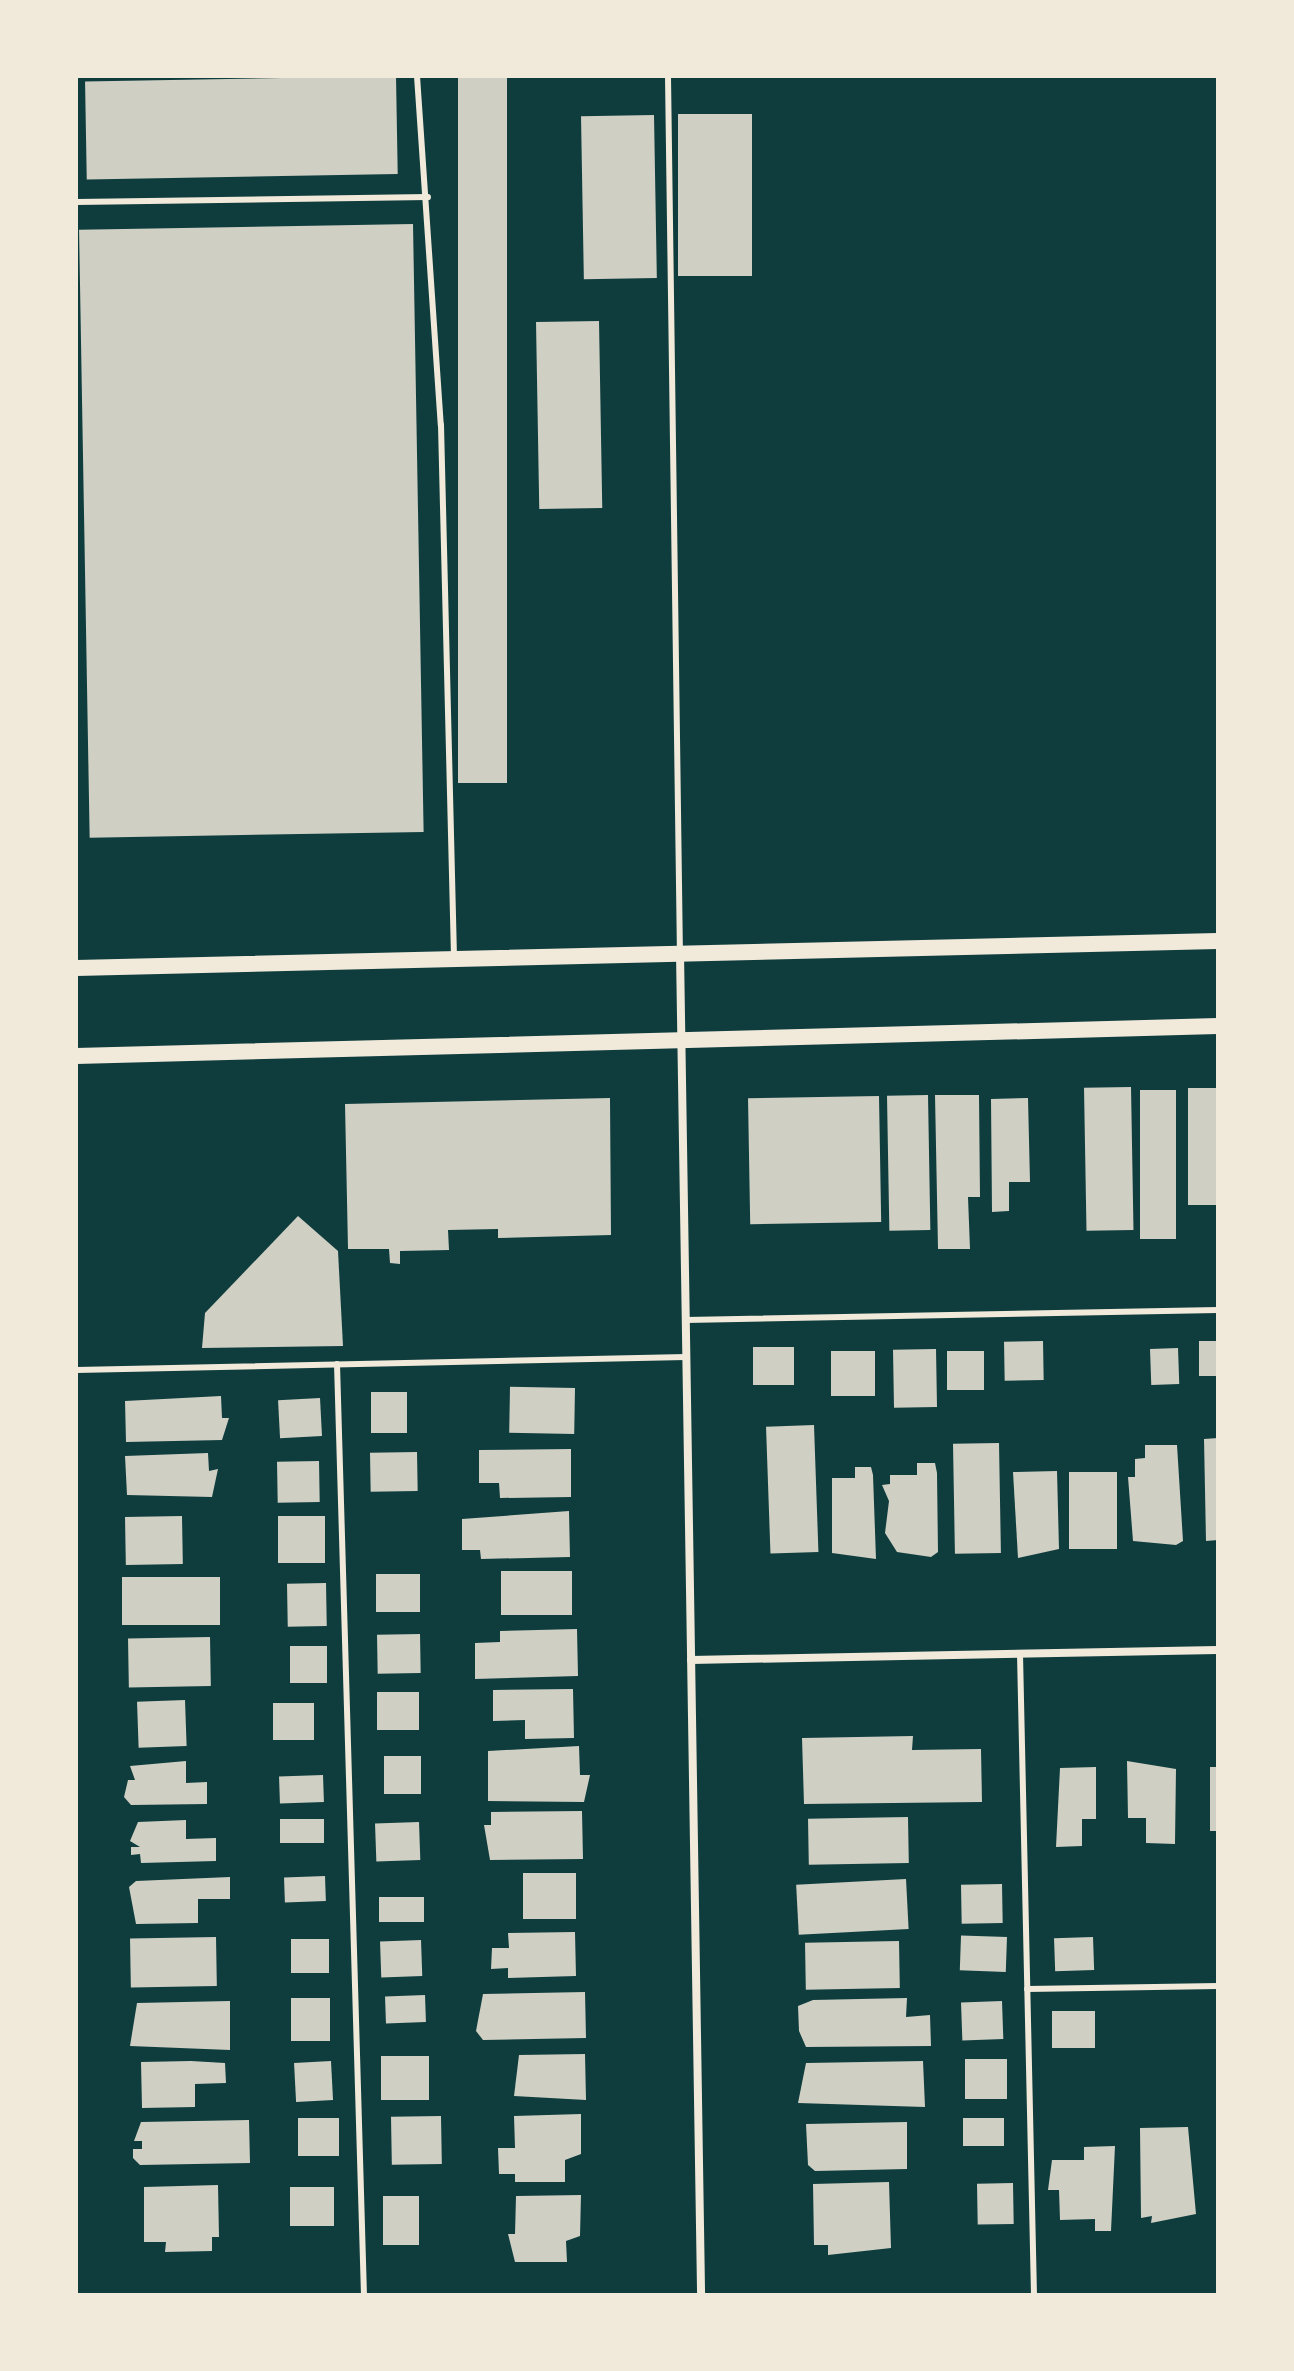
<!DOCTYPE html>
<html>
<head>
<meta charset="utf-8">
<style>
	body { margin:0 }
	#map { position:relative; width:1294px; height:2371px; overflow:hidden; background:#0f3d3e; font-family:Overpass,sans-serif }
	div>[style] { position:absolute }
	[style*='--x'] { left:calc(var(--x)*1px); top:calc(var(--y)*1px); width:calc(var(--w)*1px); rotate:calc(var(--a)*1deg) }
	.building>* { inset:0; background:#cfcfc3; transform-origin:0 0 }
	.service>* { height:6px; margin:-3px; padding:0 3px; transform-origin:3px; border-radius:3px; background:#f1e9da }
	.minor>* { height:8px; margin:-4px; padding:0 4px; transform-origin:4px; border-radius:4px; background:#f1e9da }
	.secondary>* { height:16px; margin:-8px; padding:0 8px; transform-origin:8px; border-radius:8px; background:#f1e9da }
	span { translate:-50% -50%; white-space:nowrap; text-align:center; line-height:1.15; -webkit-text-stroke:8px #f1e9da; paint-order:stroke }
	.frame { position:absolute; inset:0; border:78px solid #f1e9da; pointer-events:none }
</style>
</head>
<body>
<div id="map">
	<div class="building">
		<i style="left:396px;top:76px;width:98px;height:311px;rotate:89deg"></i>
		<i style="left:458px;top:76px;width:49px;height:707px"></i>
		<i style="left:678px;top:114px;width:74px;height:162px"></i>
		<i style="left:654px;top:115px;width:163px;height:73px;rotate:89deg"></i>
		<i style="left:413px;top:224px;width:608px;height:334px;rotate:89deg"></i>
		<i style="left:599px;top:321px;width:187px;height:63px;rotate:89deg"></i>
		<i style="left:1131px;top:1087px;width:143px;height:47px;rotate:89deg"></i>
		<i style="left:1188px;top:1088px;width:30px;height:117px"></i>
		<i style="left:1140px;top:1090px;width:36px;height:149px"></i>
		<i style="left:928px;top:1095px;width:135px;height:41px;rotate:89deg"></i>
		<i style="clip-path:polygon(935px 1095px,979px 1095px,980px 1197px,968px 1197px,970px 1249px,938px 1249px)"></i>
		<i style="left:879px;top:1096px;width:126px;height:131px;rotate:89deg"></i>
		<i style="clip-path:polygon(610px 1098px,611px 1235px,498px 1238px,498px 1229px,448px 1230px,449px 1250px,400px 1251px,400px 1264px,390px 1263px,389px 1249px,348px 1249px,345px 1104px)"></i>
		<i style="clip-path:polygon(1028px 1098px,1030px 1182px,1009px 1182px,1009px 1211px,992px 1212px,991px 1099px)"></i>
		<i style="clip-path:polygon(298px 1216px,338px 1251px,343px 1346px,202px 1348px,205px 1313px)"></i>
		<i style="left:1043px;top:1341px;width:39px;height:39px;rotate:89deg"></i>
		<i style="left:1199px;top:1341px;width:19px;height:35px"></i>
		<i style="left:794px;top:1347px;width:38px;height:41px;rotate:90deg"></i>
		<i style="left:1178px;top:1348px;width:36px;height:28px;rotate:88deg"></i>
		<i style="left:936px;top:1349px;width:58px;height:43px;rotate:89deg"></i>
		<i style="left:831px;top:1351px;width:44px;height:45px"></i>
		<i style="left:947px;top:1351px;width:37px;height:39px"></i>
		<i style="left:575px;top:1388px;width:46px;height:65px;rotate:91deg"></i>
		<i style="left:371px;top:1392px;width:36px;height:41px"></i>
		<i style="clip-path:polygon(221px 1396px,222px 1418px,229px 1418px,222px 1440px,126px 1442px,125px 1401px)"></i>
		<i style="left:320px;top:1398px;width:38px;height:42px;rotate:87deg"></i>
		<i style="left:814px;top:1425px;width:127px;height:48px;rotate:88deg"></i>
		<i style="clip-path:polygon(1218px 1438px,1218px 1540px,1206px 1541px,1204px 1439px)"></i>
		<i style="left:999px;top:1443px;width:110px;height:46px;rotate:89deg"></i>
		<i style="clip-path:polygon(1145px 1445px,1177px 1445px,1183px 1541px,1176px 1545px,1133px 1541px,1128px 1477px,1135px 1477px,1135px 1459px,1145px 1458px)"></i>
		<i style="clip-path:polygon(571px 1449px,571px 1497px,500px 1498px,499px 1483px,479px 1483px,479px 1450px)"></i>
		<i style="left:417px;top:1452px;width:39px;height:47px;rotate:89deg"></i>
		<i style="clip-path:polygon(208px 1453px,209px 1471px,218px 1469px,212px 1497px,127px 1495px,125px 1456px)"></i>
		<i style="left:319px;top:1461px;width:41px;height:42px;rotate:89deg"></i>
		<i style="clip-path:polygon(917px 1463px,935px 1463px,937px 1473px,938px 1552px,931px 1557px,897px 1552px,885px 1533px,889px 1501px,882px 1485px,890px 1484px,890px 1475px,917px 1475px)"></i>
		<i style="clip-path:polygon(855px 1467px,871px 1467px,873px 1475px,876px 1559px,832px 1553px,832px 1478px,855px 1478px)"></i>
		<i style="clip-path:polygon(1057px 1471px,1059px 1549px,1018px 1558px,1013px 1472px)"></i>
		<i style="left:1069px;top:1472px;width:48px;height:77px"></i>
		<i style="clip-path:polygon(569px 1511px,570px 1557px,481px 1559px,480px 1550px,462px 1550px,462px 1519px)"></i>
		<i style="left:182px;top:1516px;width:48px;height:57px;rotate:89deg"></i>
		<i style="left:278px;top:1516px;width:47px;height:47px"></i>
		<i style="left:572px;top:1571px;width:44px;height:71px;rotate:90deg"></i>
		<i style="left:376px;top:1574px;width:44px;height:38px"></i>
		<i style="left:220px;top:1577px;width:48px;height:98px;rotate:90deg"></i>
		<i style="left:326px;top:1583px;width:43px;height:39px;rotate:89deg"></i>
		<i style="clip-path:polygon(577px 1629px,578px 1676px,475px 1679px,475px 1643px,500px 1642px,500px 1631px)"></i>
		<i style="left:420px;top:1634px;width:39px;height:43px;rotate:89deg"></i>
		<i style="left:210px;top:1637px;width:49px;height:82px;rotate:89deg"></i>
		<i style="left:290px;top:1646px;width:37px;height:37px"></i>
		<i style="clip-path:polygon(573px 1689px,574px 1738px,525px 1739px,525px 1720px,493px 1721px,493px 1690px)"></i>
		<i style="left:419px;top:1692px;width:38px;height:42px;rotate:90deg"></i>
		<i style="left:185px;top:1700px;width:46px;height:48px;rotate:88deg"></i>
		<i style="left:273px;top:1703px;width:41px;height:37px"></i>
		<i style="clip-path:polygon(913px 1736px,912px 1750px,981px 1749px,982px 1802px,804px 1804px,802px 1738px)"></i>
		<i style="clip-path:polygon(579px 1746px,580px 1775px,590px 1775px,584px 1802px,488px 1801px,488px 1751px)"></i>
		<i style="left:384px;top:1756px;width:37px;height:38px"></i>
		<i style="clip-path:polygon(186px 1761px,186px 1783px,207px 1782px,207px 1804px,131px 1805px,124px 1797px,128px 1780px,135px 1780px,130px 1766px)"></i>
		<i style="clip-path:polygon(1127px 1761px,1176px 1769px,1175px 1844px,1146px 1843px,1146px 1818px,1128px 1818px)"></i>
		<i style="clip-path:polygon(1096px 1767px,1096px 1819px,1082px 1819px,1082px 1846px,1056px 1847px,1060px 1768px)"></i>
		<i style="left:1210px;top:1767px;width:8px;height:64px"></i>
		<i style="left:323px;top:1775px;width:27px;height:44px;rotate:88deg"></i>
		<i style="clip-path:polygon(582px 1811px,583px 1859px,490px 1860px,484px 1825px,491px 1825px,491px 1812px)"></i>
		<i style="left:908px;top:1817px;width:46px;height:100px;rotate:89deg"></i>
		<i style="left:280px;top:1819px;width:44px;height:24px"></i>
		<i style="clip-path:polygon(186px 1820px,186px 1839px,216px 1838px,216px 1861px,141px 1863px,140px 1854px,131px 1855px,131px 1847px,140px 1847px,130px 1841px,138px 1822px)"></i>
		<i style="left:419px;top:1822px;width:38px;height:44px;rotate:88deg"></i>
		<i style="left:576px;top:1873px;width:46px;height:53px;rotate:90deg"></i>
		<i style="left:325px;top:1876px;width:25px;height:41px;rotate:88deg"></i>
		<i style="clip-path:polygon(230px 1877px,230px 1899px,198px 1899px,198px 1923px,136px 1924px,129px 1887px,136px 1881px)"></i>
		<i style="left:906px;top:1879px;width:50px;height:110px;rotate:87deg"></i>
		<i style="left:1002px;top:1884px;width:39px;height:41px;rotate:89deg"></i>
		<i style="left:424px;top:1897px;width:25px;height:45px;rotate:90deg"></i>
		<i style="clip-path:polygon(575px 1932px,576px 1976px,508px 1978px,508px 1968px,491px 1969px,492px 1948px,509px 1948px,508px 1933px)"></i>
		<i style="left:216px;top:1937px;width:49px;height:86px;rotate:89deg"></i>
		<i style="left:1007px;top:1937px;width:35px;height:46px;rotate:92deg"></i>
		<i style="left:1093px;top:1937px;width:33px;height:39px;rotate:88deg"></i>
		<i style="left:291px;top:1939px;width:38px;height:34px"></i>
		<i style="left:421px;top:1940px;width:36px;height:41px;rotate:88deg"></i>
		<i style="left:899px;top:1941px;width:47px;height:94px;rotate:89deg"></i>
		<i style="clip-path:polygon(585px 1992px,586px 2038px,483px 2040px,476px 2031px,483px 1994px)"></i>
		<i style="left:425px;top:1995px;width:27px;height:40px;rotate:88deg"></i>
		<i style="left:291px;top:1998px;width:39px;height:43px"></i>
		<i style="clip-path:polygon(907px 1998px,906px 2017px,930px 2015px,931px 2046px,806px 2047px,799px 2031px,798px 2006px,813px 2000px)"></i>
		<i style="clip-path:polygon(230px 2001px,230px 2050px,130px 2046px,137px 2003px)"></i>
		<i style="left:1002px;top:2001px;width:38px;height:41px;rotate:88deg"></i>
		<i style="left:1095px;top:2011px;width:37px;height:43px;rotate:90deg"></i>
		<i style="clip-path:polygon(585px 2054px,586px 2100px,514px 2096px,519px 2055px)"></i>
		<i style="left:381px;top:2056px;width:48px;height:44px"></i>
		<i style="left:1007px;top:2059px;width:40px;height:42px;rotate:90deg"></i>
		<i style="clip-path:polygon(191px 2061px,225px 2063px,226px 2083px,195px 2084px,195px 2107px,142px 2108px,141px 2062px)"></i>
		<i style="left:331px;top:2061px;width:39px;height:37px;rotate:87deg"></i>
		<i style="clip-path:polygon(923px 2061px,925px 2107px,798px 2103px,806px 2063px)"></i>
		<i style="clip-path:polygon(581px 2114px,581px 2154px,565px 2160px,565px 2182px,515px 2182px,515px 2174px,499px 2174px,498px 2148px,515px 2148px,514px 2116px)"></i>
		<i style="left:441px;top:2116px;width:48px;height:50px;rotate:89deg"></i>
		<i style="left:339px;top:2118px;width:38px;height:41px;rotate:90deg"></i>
		<i style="left:1004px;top:2118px;width:28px;height:41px;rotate:90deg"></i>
		<i style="clip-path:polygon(249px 2120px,250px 2163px,140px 2165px,133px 2158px,133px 2149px,142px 2149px,142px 2141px,134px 2141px,141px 2122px)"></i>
		<i style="clip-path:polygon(907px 2122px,907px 2169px,815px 2171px,808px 2165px,806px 2124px)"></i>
		<i style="clip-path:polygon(1188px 2127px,1196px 2214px,1151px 2223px,1152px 2216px,1141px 2218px,1140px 2128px)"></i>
		<i style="clip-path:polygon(1115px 2146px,1111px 2231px,1095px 2231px,1095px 2219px,1060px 2220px,1059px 2190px,1048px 2190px,1052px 2160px,1084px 2160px,1084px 2147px)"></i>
		<i style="clip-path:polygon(889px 2182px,891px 2248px,828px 2255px,828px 2245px,814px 2245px,813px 2184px)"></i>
		<i style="left:1013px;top:2183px;width:41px;height:36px;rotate:89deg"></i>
		<i style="clip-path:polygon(218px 2185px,219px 2237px,212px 2237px,212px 2251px,165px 2252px,166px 2242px,144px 2242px,144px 2187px)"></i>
		<i style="left:290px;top:2187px;width:44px;height:39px"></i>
		<i style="clip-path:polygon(581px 2195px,580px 2236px,566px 2241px,567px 2262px,515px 2262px,508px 2234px,515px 2234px,516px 2196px)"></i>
		<i style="left:383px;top:2196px;width:36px;height:49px"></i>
	</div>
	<div class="service">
		<i style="--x:417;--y:76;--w:350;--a:86.1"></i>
		<i style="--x:441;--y:425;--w:533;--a:88.6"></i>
		<i style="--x:668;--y:76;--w:877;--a:89.22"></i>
		<i style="--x:76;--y:202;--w:352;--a:-0.8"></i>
		<i style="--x:686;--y:1320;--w:532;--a:-1.08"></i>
		<i style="--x:337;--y:1364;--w:931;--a:88.34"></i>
		<i style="--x:76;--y:1370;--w:610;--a:-1.22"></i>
		<i style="--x:1020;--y:1654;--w:641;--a:88.75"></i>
		<i style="--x:1027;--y:1989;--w:191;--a:-0.9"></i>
	</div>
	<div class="minor">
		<i style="--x:680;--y:953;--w:1342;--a:89.1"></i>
		<i style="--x:691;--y:1660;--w:527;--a:-1.09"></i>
	</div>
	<div class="secondary">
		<i style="--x:76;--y:968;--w:1142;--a:-1.35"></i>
		<i style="--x:76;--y:1056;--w:1142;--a:-1.5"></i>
	</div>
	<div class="frame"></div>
</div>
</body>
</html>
